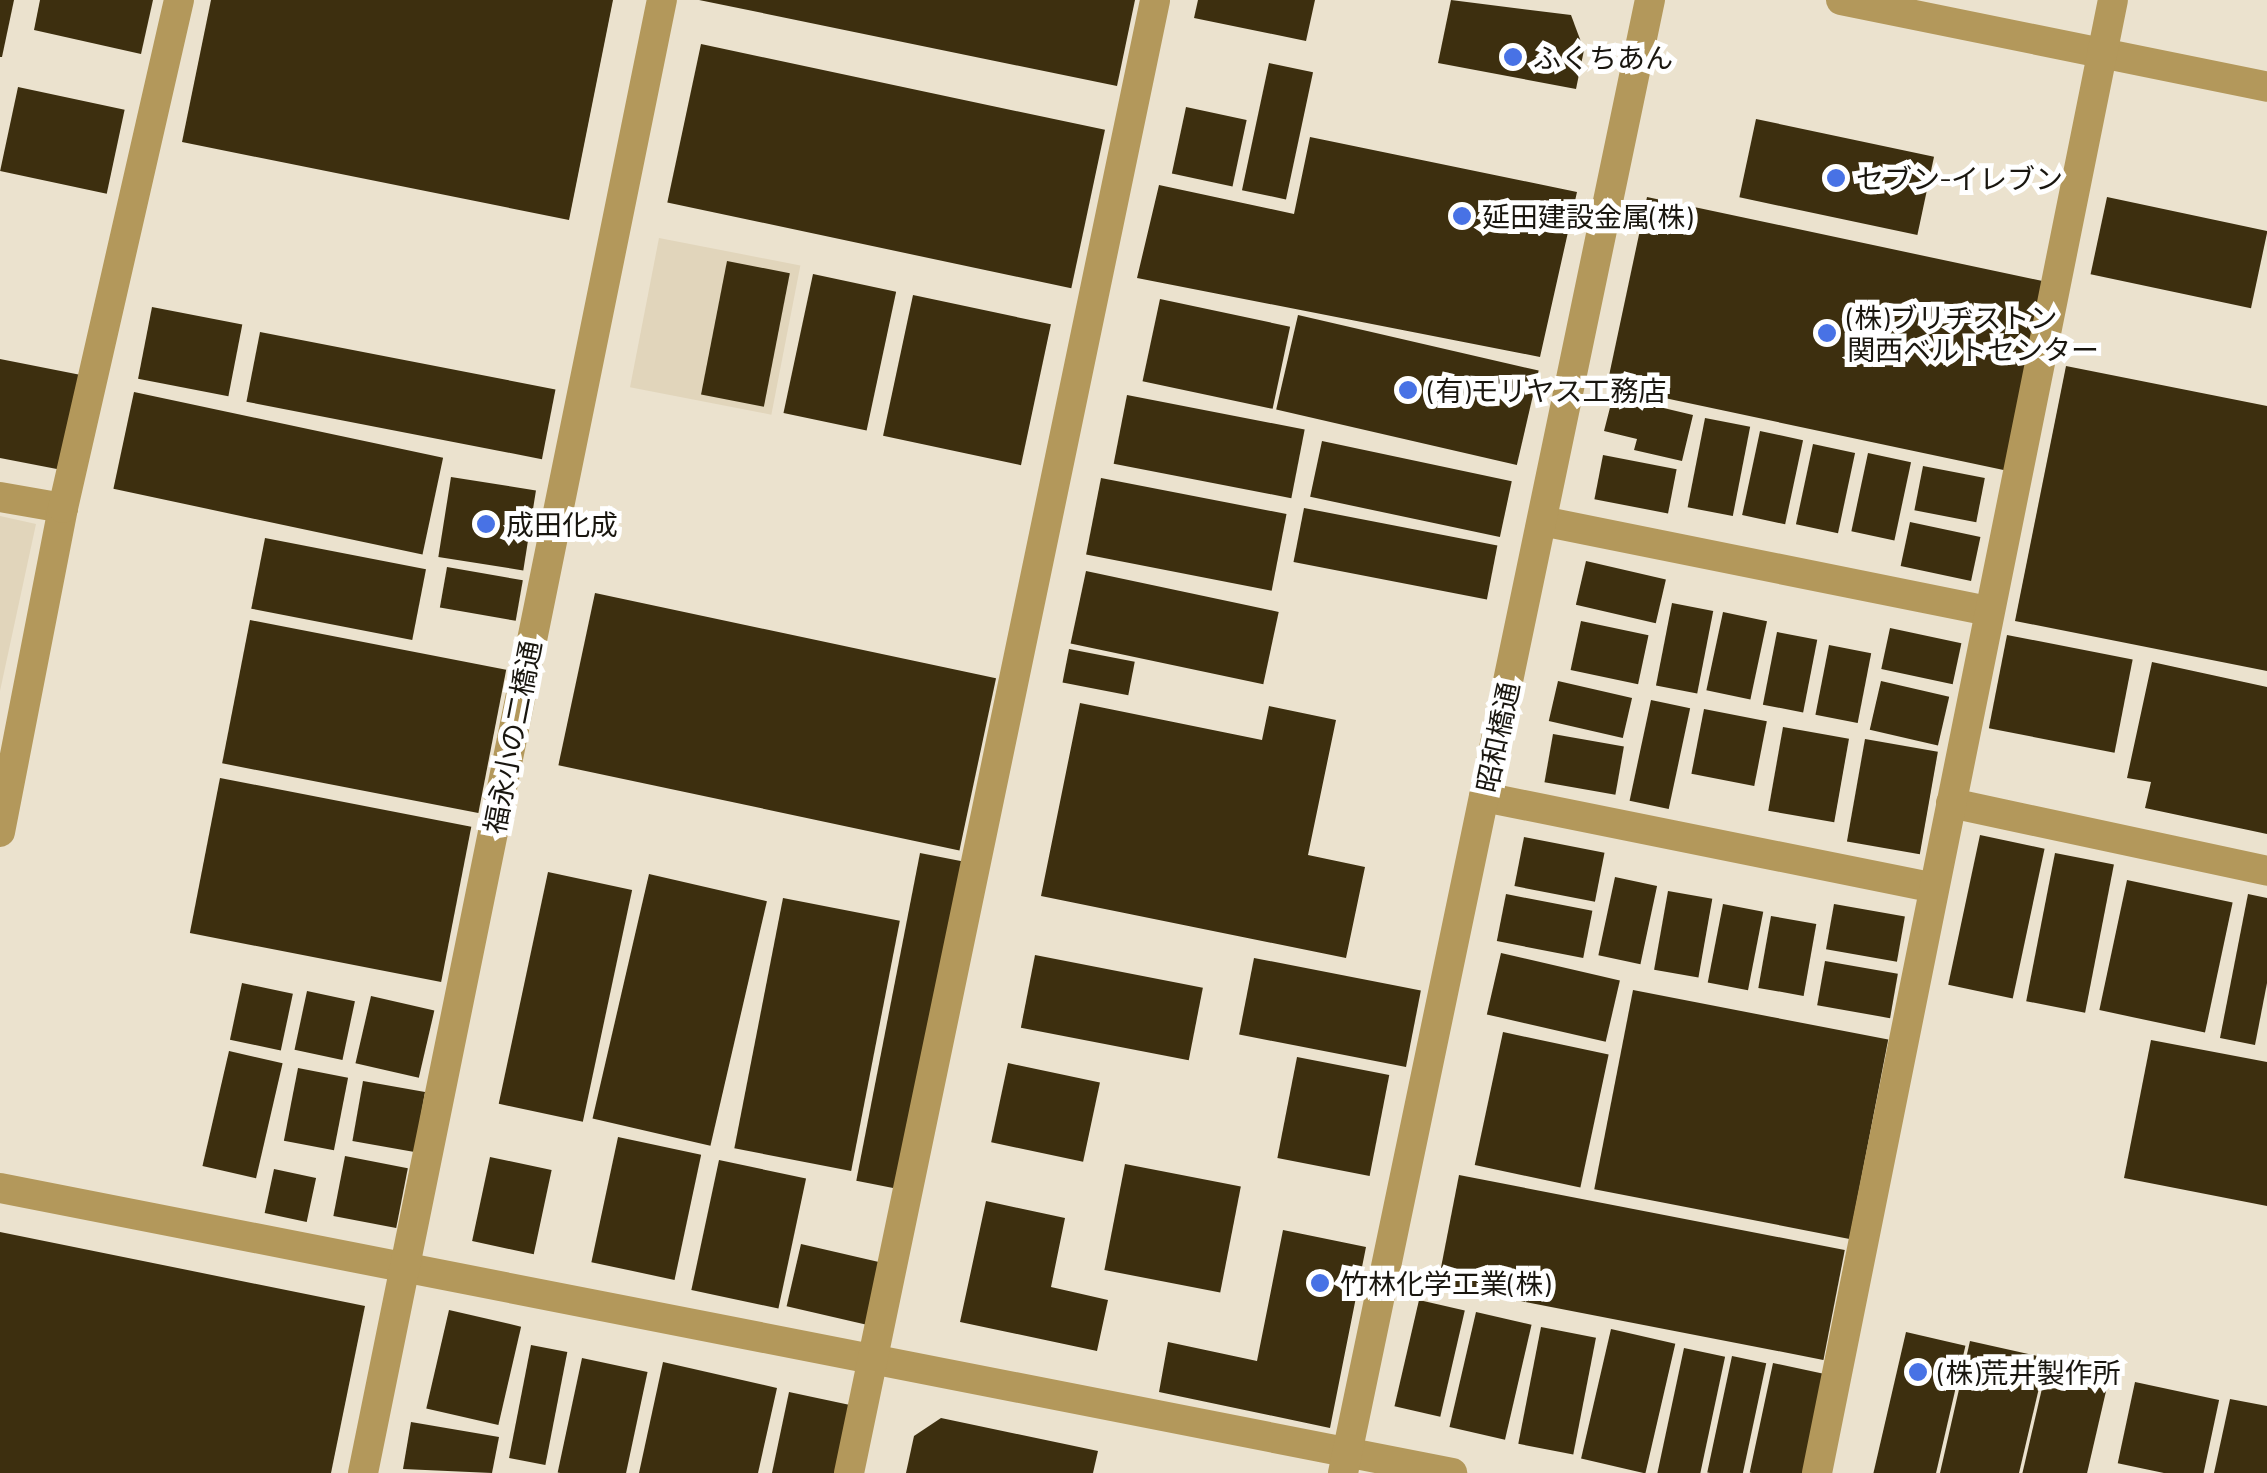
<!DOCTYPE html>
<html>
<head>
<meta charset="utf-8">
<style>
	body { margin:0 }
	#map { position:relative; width:2267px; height:1473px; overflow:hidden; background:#ebe2ce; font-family:Barlow,"Noto Sans JP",sans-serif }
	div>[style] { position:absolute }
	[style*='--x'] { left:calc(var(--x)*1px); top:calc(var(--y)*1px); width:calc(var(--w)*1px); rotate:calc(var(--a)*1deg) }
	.built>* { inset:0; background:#e1d5bb; transform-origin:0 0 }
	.building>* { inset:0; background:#3d2f0f; transform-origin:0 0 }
	.minor>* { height:30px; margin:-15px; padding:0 15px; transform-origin:15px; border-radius:15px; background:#b3985b }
	.dots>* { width:28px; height:28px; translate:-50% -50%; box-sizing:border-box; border:5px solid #fff; border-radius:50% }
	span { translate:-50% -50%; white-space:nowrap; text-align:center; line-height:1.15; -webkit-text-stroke:10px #fff; paint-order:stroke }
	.poi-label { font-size:28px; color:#19160f }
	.left { translate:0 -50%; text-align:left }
	.street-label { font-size:28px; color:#19160f }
</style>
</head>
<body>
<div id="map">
	<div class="built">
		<i style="left:659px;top:238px;width:144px;height:152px;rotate:11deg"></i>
		<i style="clip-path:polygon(0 516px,36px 524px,0 691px)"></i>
	</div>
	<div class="building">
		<i style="clip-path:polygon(0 0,14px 0,2px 57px,0 57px)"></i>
		<i style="clip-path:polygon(40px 0,153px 0,141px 54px,34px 30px)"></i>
		<i style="clip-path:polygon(211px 0,613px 0,569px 220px,182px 142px)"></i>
		<i style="clip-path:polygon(699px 0,1135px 0,1117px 86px)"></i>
		<i style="clip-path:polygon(1198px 0,1315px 0,1306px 41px,1194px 18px)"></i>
		<i style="clip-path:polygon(1451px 0,1571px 15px,1584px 50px,1576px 89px,1438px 63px)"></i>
		<i style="left:701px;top:44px;width:413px;height:162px;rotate:12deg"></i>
		<i style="left:1269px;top:63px;width:45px;height:130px;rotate:12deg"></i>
		<i style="left:18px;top:87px;width:109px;height:86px;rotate:12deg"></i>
		<i style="left:1186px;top:107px;width:62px;height:68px;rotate:12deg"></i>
		<i style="left:1756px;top:119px;width:182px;height:80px;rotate:12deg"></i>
		<i style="clip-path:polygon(1310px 137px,1577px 192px,1540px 357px,1137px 278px,1159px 185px,1294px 214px)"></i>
		<i style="left:1647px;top:197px;width:408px;height:193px;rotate:12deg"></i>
		<i style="left:2107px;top:197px;width:164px;height:79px;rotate:12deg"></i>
		<i style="left:727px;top:261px;width:64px;height:136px;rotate:11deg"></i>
		<i style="left:813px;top:274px;width:85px;height:142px;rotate:12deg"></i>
		<i style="left:913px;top:295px;width:141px;height:144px;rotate:12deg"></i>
		<i style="left:1160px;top:299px;width:133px;height:84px;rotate:12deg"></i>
		<i style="left:152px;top:307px;width:92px;height:73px;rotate:11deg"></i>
		<i style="left:1298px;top:315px;width:247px;height:97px;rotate:13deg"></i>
		<i style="left:260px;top:332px;width:301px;height:71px;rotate:11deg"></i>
		<i style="clip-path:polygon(0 359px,81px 375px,62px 470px,0 458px)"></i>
		<i style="clip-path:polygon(2066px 366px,2267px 406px,2267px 671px,2015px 621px)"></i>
		<i style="left:134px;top:392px;width:316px;height:99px;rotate:12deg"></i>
		<i style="left:1127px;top:395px;width:181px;height:70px;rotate:11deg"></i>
		<i style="clip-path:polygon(1613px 396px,1693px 415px,1682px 461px,1634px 450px,1637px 439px,1604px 431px)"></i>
		<i style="left:1705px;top:418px;width:46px;height:91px;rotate:11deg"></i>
		<i style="left:1760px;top:431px;width:44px;height:86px;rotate:12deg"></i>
		<i style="left:1322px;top:441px;width:194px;height:57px;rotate:12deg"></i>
		<i style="left:1813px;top:444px;width:43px;height:82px;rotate:12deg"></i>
		<i style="left:1868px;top:453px;width:44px;height:80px;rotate:12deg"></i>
		<i style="left:1603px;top:455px;width:75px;height:45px;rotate:11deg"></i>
		<i style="left:1923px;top:466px;width:63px;height:45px;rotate:11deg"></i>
		<i style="left:451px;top:477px;width:86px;height:81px;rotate:9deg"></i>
		<i style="left:1101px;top:478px;width:189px;height:78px;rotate:11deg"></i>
		<i style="left:1304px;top:508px;width:197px;height:55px;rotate:11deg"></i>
		<i style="left:1910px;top:522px;width:72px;height:45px;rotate:12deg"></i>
		<i style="left:265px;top:538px;width:164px;height:72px;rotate:11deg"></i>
		<i style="left:1586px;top:561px;width:82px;height:45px;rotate:13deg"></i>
		<i style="left:447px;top:567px;width:77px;height:41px;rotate:10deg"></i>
		<i style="left:1086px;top:571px;width:197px;height:74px;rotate:12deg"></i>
		<i style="left:595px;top:593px;width:410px;height:176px;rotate:12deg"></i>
		<i style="left:1672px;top:603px;width:42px;height:84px;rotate:11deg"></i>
		<i style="left:1723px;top:612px;width:45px;height:80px;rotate:12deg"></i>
		<i style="left:250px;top:620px;width:261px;height:146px;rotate:11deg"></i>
		<i style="left:1581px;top:621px;width:69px;height:50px;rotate:12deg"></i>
		<i style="left:1890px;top:628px;width:73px;height:42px;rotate:12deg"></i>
		<i style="left:1777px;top:632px;width:41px;height:74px;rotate:11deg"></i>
		<i style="left:2007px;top:635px;width:128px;height:95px;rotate:11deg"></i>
		<i style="left:1829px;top:645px;width:43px;height:71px;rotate:11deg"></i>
		<i style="left:1069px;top:649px;width:67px;height:34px;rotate:11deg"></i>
		<i style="clip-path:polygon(2152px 662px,2267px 687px,2267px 834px,2145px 808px,2151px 782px,2127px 778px)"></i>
		<i style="left:1558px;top:681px;width:76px;height:41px;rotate:13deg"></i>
		<i style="left:1881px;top:681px;width:70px;height:50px;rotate:13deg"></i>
		<i style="left:1651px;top:700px;width:40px;height:103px;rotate:12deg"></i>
		<i style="clip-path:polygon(1080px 703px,1262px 740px,1269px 706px,1336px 720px,1308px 855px,1365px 867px,1346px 958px,1041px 896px)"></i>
		<i style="left:1704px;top:709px;width:64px;height:66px;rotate:11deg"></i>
		<i style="left:1783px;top:727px;width:67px;height:85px;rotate:10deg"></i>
		<i style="left:1553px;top:734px;width:72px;height:49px;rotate:10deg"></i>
		<i style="left:1865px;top:739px;width:74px;height:104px;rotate:10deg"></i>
		<i style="left:220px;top:778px;width:256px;height:158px;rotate:11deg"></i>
		<i style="left:1980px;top:835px;width:66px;height:153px;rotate:12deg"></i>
		<i style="left:1524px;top:837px;width:82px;height:50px;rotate:11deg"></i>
		<i style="left:920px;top:853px;width:44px;height:334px;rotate:11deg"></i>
		<i style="left:2055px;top:853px;width:60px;height:151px;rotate:11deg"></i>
		<i style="left:548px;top:872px;width:86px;height:237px;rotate:12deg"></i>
		<i style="left:649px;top:874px;width:121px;height:251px;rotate:13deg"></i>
		<i style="left:1615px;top:877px;width:43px;height:80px;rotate:12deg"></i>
		<i style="left:2127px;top:880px;width:108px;height:133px;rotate:12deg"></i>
		<i style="left:1668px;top:891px;width:45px;height:80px;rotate:10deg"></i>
		<i style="left:1506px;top:894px;width:88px;height:48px;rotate:11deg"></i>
		<i style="clip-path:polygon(2248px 894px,2267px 898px,2267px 983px,2255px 1045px,2220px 1038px)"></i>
		<i style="left:783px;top:898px;width:119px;height:255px;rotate:11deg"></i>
		<i style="left:1723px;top:904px;width:41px;height:80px;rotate:11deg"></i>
		<i style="left:1834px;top:904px;width:72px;height:46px;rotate:10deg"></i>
		<i style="left:1771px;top:916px;width:46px;height:73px;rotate:10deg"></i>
		<i style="left:1501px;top:953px;width:122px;height:63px;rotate:13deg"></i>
		<i style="left:1035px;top:955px;width:171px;height:74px;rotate:11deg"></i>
		<i style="left:1254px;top:958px;width:170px;height:78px;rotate:11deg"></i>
		<i style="left:1825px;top:961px;width:74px;height:45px;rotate:10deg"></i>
		<i style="left:242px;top:983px;width:52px;height:58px;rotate:12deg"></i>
		<i style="left:1633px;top:990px;width:260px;height:203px;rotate:11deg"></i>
		<i style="left:307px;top:991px;width:49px;height:60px;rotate:12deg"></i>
		<i style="left:371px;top:996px;width:65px;height:69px;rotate:13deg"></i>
		<i style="left:1503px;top:1032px;width:108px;height:136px;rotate:12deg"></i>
		<i style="clip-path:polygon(2151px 1040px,2267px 1062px,2267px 1206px,2124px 1178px)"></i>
		<i style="left:229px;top:1051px;width:55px;height:118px;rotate:13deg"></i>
		<i style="left:1297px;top:1057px;width:94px;height:103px;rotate:11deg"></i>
		<i style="left:1008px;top:1063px;width:94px;height:81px;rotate:12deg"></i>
		<i style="left:298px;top:1068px;width:51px;height:74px;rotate:11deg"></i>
		<i style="left:363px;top:1081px;width:63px;height:61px;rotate:10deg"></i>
		<i style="left:618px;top:1137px;width:85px;height:128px;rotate:12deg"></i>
		<i style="left:345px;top:1156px;width:64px;height:61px;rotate:11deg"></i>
		<i style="left:490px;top:1157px;width:63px;height:86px;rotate:12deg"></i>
		<i style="left:719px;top:1160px;width:89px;height:133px;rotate:12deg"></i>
		<i style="left:1125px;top:1164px;width:118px;height:108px;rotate:11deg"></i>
		<i style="left:274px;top:1169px;width:43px;height:45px;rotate:12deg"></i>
		<i style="left:1459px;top:1175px;width:393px;height:112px;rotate:11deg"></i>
		<i style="clip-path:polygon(986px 1201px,1065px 1218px,1051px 1287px,1108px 1300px,1097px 1351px,960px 1322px)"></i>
		<i style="clip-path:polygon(1283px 1230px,1366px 1247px,1330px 1428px,1159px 1392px,1168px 1342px,1257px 1361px)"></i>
		<i style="clip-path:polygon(0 1232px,365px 1306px,331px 1473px,0 1473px)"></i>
		<i style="left:801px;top:1244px;width:81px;height:64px;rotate:13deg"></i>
		<i style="left:1419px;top:1300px;width:47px;height:109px;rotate:13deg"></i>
		<i style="left:449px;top:1310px;width:74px;height:101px;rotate:13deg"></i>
		<i style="left:1476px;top:1312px;width:57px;height:118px;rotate:13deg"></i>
		<i style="left:1541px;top:1327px;width:56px;height:119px;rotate:11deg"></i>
		<i style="left:1611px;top:1329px;width:66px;height:133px;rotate:13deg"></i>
		<i style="left:1906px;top:1332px;width:61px;height:145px;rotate:13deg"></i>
		<i style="clip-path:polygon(1970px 1341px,2046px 1358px,2019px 1473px,1940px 1473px)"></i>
		<i style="left:531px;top:1345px;width:37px;height:115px;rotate:11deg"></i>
		<i style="left:1684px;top:1348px;width:42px;height:128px;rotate:12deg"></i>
		<i style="left:1732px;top:1356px;width:35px;height:119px;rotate:12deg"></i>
		<i style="left:582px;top:1358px;width:67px;height:117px;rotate:12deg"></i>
		<i style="left:2049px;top:1358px;width:63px;height:118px;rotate:13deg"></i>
		<i style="clip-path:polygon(663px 1362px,777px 1388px,758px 1473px,639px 1473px)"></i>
		<i style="left:1773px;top:1363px;width:54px;height:112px;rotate:12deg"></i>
		<i style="left:2135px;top:1382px;width:86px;height:83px;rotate:12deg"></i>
		<i style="clip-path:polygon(789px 1392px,850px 1405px,836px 1473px,772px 1473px)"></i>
		<i style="clip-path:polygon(2230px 1399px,2267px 1406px,2267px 1473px,2214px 1473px)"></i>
		<i style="clip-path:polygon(941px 1418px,1098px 1451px,1093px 1473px,906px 1473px,914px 1436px)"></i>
		<i style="clip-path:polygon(411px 1422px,499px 1437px,492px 1473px,403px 1469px)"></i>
	</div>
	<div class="minor">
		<i style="--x:1841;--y:0;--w:435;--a:11.5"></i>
		<i style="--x:0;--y:497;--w:64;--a:9.9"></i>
		<i style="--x:63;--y:508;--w:330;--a:101"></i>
		<i style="--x:63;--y:508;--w:521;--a:-77.14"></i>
		<i style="--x:1542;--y:521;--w:456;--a:11.4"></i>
		<i style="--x:1484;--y:797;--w:459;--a:11.4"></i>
		<i style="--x:1951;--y:803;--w:323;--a:12.1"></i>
		<i style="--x:0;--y:1188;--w:1480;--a:11.1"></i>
		<i style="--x:363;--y:1473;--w:1503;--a:-78.53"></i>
		<i style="--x:849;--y:1473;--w:1504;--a:-78.26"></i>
		<i style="--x:1343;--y:1473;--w:1505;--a:-78.23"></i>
		<i style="--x:1817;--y:1473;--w:1502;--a:-78.64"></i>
	</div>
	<div class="dots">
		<i style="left:1513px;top:57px;background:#4872e5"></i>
		<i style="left:1836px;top:178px;background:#4872e5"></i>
		<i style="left:1462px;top:216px;background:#4872e5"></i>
		<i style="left:1827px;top:333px;background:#4872e5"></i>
		<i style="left:1408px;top:390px;background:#4872e5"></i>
		<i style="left:486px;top:524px;background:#4872e5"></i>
		<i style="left:1320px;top:1283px;background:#4872e5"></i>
		<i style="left:1918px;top:1372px;background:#4872e5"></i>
	</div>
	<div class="poi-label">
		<span class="left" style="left:1533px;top:57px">ふくちあん</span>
		<span class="left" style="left:1856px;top:178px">セブン-イレブン</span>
		<span class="left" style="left:1482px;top:216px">延田建設金属(株)</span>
		<span class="left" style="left:1847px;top:333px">(株)ブリヂストン<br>関西ベルトセンター</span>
		<span class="left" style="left:1428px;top:390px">(有)モリヤス工務店</span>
		<span class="left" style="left:506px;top:524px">成田化成</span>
		<span class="left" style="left:1340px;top:1283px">竹林化学工業(株)</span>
		<span class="left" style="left:1938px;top:1372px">(株)荒井製作所</span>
	</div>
	<div class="street-label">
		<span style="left:512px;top:737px;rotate:-79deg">福永小の二橋通</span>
		<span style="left:1497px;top:737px;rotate:-78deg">昭和橋通</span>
	</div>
</div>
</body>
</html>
